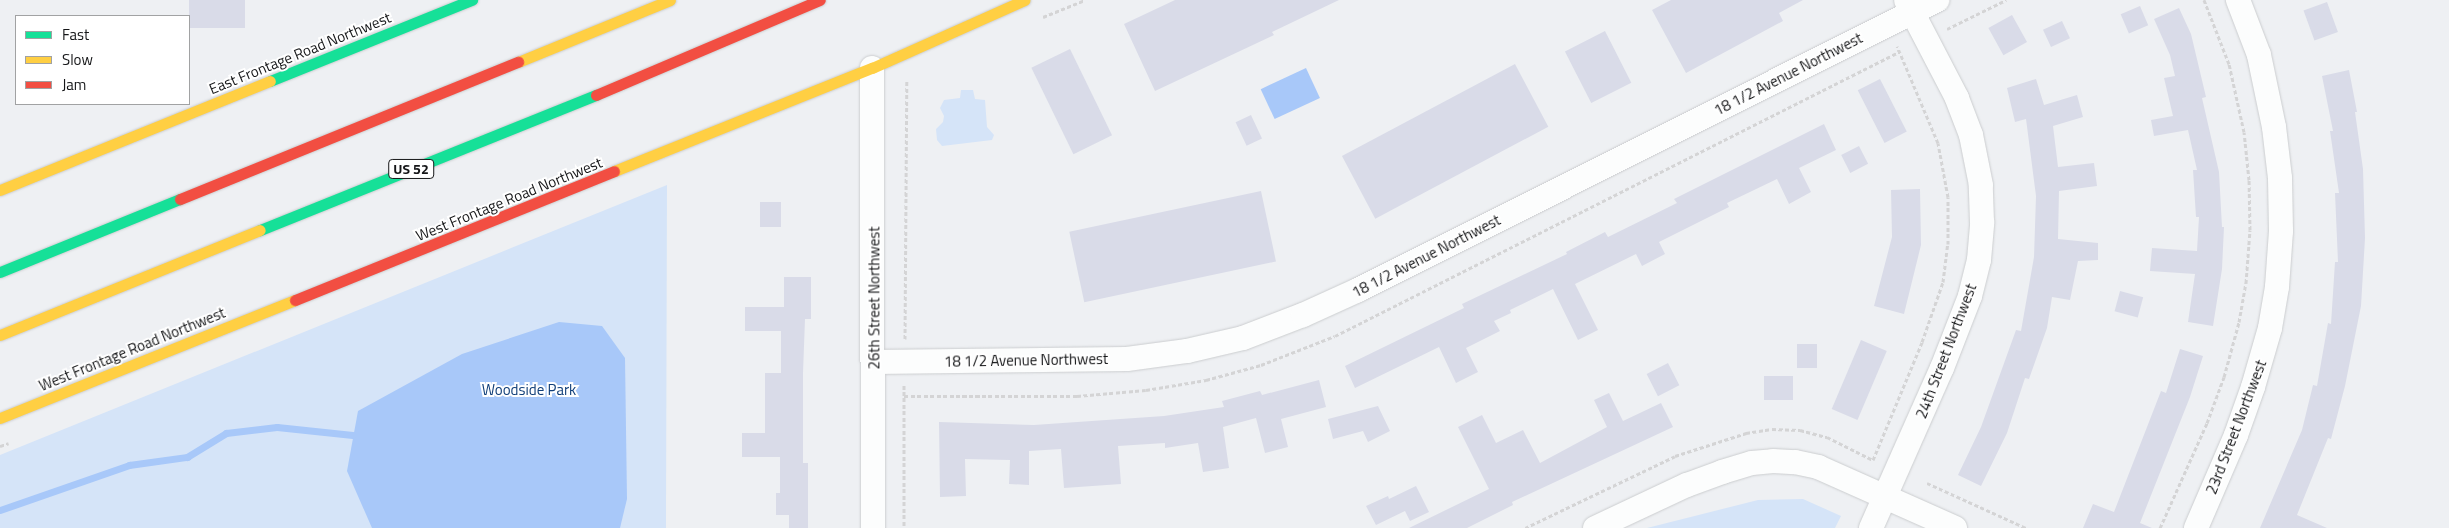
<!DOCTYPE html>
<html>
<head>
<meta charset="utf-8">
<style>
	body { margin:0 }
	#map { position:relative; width:2449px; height:528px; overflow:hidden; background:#eef0f3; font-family:"Titillium Web",sans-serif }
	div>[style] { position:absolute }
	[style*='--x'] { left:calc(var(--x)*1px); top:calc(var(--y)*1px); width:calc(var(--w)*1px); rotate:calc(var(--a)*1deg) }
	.green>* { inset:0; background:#d5e4f8 }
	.water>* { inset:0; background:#a8c8f9; transform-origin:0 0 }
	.stream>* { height:7px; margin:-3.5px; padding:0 3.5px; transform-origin:3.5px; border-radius:3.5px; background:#a8c8f9 }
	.building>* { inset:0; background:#d9dbe8; transform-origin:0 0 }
	.path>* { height:3px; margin-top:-1.5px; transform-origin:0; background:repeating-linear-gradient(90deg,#d4d4d5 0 4px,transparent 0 6.5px) }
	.roads { filter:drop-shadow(0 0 1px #cbcdcf) drop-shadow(0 0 1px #cbcdcf) }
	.street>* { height:24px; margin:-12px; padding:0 12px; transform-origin:12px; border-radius:12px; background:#fcfdfd }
	.fast>* { height:11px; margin:-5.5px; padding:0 5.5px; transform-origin:5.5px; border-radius:5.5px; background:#16e098 }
	.slow>* { height:11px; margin:-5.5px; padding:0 5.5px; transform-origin:5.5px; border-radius:5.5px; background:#ffcf43 }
	.jam>* { height:11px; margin:-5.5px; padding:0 5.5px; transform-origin:5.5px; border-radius:5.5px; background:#f24e42 }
	span { translate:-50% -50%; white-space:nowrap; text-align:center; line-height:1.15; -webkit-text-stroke:4px #fff; paint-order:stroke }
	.shield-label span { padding:1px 4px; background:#fff; border:1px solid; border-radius:4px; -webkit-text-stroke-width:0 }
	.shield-label { font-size:14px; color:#151618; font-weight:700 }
	.street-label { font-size:15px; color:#151618 }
	.park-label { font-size:15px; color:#113f79 }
	.legend { position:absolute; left:15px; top:15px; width:175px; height:90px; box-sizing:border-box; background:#fff; border:1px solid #a1a2a3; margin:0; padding:6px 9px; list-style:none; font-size:15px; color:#151618 }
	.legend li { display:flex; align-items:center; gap:10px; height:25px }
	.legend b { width:25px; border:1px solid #a1a2a3 }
</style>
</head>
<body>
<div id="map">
	<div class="green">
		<i style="clip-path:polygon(961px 90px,973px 90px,975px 99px,985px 100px,987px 127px,994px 135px,992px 140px,942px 146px,937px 140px,936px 129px,943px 122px,944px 116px,940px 108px,944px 100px,960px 98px)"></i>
		<i style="clip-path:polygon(667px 185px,666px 528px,0 528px,0 455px)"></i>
		<i style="clip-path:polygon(1803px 499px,1841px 516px,1835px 528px,1647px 528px,1758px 500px)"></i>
	</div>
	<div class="water">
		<i style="left:1306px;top:68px;width:33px;height:50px;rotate:65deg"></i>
		<i style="clip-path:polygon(559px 322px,602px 326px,625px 358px,627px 499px,620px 528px,372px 528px,347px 471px,358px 411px,462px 354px)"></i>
	</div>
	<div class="stream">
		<i style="--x:0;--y:510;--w:137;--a:-19.2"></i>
		<i style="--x:129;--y:465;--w:59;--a:-7.9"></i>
		<i style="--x:187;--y:457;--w:46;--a:-31.6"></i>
		<i style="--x:226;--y:433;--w:51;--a:-6.7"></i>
		<i style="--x:277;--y:427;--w:76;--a:6"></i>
	</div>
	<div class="building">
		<i style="left:189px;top:0;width:56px;height:28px"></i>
		<i style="clip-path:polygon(1175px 0,1339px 0,1272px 32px,1274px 35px,1155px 91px,1124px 24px)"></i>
		<i style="clip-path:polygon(1671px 0,1803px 0,1779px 13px,1783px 21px,1686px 73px,1652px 10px)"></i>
		<i style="left:2327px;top:2px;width:32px;height:25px;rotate:70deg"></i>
		<i style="left:2140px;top:6px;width:21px;height:21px;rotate:67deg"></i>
		<i style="clip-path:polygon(2179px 8px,2191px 34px,2206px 97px,2202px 98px,2219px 172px,2222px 227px,2224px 227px,2222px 269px,2213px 326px,2188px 322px,2195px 274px,2150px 271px,2152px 248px,2197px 251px,2199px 217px,2196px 217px,2193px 170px,2197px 170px,2188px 130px,2154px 136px,2151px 120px,2173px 116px,2164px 78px,2175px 76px,2170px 55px,2154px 19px)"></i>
		<i style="left:2012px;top:15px;width:31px;height:27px;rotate:61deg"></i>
		<i style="left:2062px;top:21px;width:19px;height:21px;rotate:65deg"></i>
		<i style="left:1605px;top:31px;width:58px;height:45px;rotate:63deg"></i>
		<i style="left:1070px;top:49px;width:96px;height:43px;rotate:64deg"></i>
		<i style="left:1515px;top:64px;width:71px;height:196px;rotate:62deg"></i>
		<i style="clip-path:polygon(2349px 70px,2357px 112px,2355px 112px,2363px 169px,2365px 238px,2361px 306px,2345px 386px,2331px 439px,2328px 438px,2297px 515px,2327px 528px,2260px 528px,2302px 430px,2313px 385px,2317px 386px,2328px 323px,2331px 324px,2335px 262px,2338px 262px,2335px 193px,2339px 193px,2330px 131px,2333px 131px,2322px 76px)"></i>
		<i style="left:1880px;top:79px;width:59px;height:25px;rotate:63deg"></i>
		<i style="clip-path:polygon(2036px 79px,2044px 105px,2077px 95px,2083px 117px,2053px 126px,2058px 167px,2094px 163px,2097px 186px,2059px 191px,2058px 239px,2098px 243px,2098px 260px,2078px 261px,2070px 300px,2052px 297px,2047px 328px,2029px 379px,2025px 378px,2007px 433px,1981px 486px,1958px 475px,1981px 427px,2016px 330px,2021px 331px,2034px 257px,2036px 196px,2026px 119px,2015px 122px,2007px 88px)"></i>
		<i style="left:1251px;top:115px;width:26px;height:17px;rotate:65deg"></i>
		<i style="clip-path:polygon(1824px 124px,1836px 150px,1799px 168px,1811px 192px,1789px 204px,1777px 179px,1727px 203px,1729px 207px,1659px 242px,1665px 254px,1642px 266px,1636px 254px,1575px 284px,1598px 330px,1578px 340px,1553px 289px,1510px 310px,1511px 313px,1494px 321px,1500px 331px,1466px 348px,1478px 372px,1456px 383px,1439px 347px,1355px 388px,1345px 366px,1464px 308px,1462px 304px,1567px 254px,1566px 252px,1605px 232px,1608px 237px,1677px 203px,1674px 199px)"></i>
		<i style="left:1859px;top:146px;width:20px;height:20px;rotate:63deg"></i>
		<i style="clip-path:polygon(1920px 189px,1921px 245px,1904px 314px,1874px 306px,1892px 237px,1891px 190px)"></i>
		<i style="left:1261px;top:191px;width:72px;height:196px;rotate:78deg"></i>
		<i style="left:760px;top:202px;width:21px;height:25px"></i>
		<i style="clip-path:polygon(784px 277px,811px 277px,811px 319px,805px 319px,803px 373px,803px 463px,808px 463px,808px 528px,789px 528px,789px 515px,776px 515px,776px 493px,780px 493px,780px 457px,742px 457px,742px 433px,765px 433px,765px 373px,781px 373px,781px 331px,745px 331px,745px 307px,784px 307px)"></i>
		<i style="left:2120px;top:291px;width:24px;height:21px;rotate:15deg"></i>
		<i style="left:1861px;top:340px;width:28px;height:75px;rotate:23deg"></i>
		<i style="left:1797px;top:344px;width:20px;height:24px"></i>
		<i style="clip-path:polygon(2180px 349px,2203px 356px,2190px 397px,2140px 523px,2152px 528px,2083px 528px,2093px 504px,2114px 512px,2161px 391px,2166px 393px)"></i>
		<i style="left:1668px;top:363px;width:25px;height:24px;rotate:63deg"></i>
		<i style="left:1764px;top:376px;width:29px;height:24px"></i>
		<i style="clip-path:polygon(1319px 380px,1326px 407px,1281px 419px,1288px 447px,1265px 453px,1256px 418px,1223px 427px,1229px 468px,1203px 472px,1198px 443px,1165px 448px,1165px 443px,1118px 446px,1121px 484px,1064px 488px,1061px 449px,1029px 451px,1029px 485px,1009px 484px,1010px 460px,965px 459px,966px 496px,940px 497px,939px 422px,1034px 425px,1164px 416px,1224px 407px,1222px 401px,1260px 391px,1262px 395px)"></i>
		<i style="clip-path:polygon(1609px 393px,1623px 421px,1661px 403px,1673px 427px,1512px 502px,1513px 505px,1467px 528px,1409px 528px,1489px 489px,1458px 427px,1482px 415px,1496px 443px,1523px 430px,1540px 463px,1607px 427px,1594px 400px)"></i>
		<i style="clip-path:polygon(1378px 406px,1390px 431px,1368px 442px,1363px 431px,1333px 439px,1328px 419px)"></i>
		<i style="clip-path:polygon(1416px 486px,1429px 512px,1410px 521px,1405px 511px,1376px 525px,1366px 506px,1388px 496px,1389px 499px)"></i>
	</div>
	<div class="path">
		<i style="--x:1043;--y:17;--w:45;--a:-22"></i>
		<i style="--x:1947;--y:29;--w:66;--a:-26.2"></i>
		<i style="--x:905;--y:339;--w:259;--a:-89.6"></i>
		<i style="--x:904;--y:385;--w:143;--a:90"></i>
		<i style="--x:904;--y:396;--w:173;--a:0"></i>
		<i style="--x:1077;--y:396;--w:69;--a:-5"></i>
		<i style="--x:1146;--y:390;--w:61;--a:-9.5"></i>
		<i style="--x:1206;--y:380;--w:57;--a:-15.3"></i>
		<i style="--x:1261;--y:365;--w:79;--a:-21.4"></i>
		<i style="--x:1335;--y:336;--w:631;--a:-26.73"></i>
		<i style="--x:0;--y:446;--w:9;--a:-18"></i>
		<i style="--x:1927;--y:483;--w:109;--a:24.4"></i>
		<i style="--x:1525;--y:528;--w:166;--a:-25.6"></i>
		<i style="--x:1675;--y:456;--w:75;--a:-17.9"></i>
		<i style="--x:1746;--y:433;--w:26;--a:-9"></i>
		<i style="--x:1772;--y:429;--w:28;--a:2"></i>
		<i style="--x:1800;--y:430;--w:28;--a:15"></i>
		<i style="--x:1827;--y:437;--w:51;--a:26.6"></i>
		<i style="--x:1873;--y:460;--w:128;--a:-67.4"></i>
		<i style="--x:1922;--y:342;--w:64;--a:-70.7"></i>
		<i style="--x:1943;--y:282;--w:38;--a:-83"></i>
		<i style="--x:1948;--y:244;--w:47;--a:-90"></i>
		<i style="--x:1948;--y:197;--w:55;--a:-100.5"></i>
		<i style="--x:1938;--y:143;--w:105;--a:-112.9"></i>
		<i style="--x:2160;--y:528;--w:115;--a:-65.9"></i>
		<i style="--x:2207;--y:423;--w:49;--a:-69.7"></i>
		<i style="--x:2224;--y:377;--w:57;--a:-74.7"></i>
		<i style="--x:2239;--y:322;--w:40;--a:-80"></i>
		<i style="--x:2246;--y:283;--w:53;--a:-85.7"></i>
		<i style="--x:2250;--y:230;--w:50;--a:-91.1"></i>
		<i style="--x:2249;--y:180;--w:48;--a:-95.9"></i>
		<i style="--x:2244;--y:132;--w:70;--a:-102.4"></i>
		<i style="--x:2229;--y:64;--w:69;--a:-111.3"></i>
	</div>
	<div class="roads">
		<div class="street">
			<i style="--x:872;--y:68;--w:460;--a:89.9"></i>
			<i style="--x:874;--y:362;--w:253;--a:-0.7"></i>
			<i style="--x:1127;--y:359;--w:61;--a:-7.6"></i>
			<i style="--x:1187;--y:351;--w:57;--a:-13.1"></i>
			<i style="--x:1243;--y:338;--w:64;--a:-21"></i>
			<i style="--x:1303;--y:315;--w:60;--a:-24.4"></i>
			<i style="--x:1358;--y:290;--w:648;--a:-26.6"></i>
			<i style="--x:1595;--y:528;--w:102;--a:-25.1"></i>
			<i style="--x:1687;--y:485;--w:37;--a:-20"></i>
			<i style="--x:1722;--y:472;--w:31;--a:-17"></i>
			<i style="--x:1752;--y:463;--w:21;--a:-5"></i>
			<i style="--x:1773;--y:461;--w:22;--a:3"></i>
			<i style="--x:1795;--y:462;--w:24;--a:12"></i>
			<i style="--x:1818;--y:467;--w:150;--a:24"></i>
			<i style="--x:1871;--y:528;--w:175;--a:-66.1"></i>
			<i style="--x:1942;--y:368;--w:77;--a:-68.7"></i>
			<i style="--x:1970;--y:296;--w:37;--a:-76"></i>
			<i style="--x:1979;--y:260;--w:38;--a:-85"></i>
			<i style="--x:1982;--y:222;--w:37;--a:-92"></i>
			<i style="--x:1981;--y:185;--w:51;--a:-101.3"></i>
			<i style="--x:1971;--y:135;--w:40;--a:-111"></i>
			<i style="--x:1957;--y:98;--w:110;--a:-117.5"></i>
			<i style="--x:2196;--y:528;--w:101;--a:-66.7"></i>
			<i style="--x:2236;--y:435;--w:51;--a:-70.5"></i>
			<i style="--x:2253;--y:387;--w:61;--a:-73.9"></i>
			<i style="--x:2270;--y:328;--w:42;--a:-80.3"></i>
			<i style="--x:2277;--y:287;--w:56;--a:-85.9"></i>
			<i style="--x:2281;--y:231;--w:53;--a:-91.1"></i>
			<i style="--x:2280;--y:178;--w:51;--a:-96.7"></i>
			<i style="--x:2274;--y:127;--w:74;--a:-101.8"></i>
			<i style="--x:2259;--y:55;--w:59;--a:-110.9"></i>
		</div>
		<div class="fast">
			<i style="--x:270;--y:81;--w:218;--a:-21.9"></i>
			<i style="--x:260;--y:230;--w:362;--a:-21.9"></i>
			<i style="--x:0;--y:272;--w:194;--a:-22.1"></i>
		</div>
		<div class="slow">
			<i style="--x:518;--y:62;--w:164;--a:-22.2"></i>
			<i style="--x:614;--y:171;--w:278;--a:-21.8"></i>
			<i style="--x:872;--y:68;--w:167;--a:-24"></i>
			<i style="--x:0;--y:190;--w:291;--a:-22"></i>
			<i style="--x:0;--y:335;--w:280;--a:-22"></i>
			<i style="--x:0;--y:418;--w:318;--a:-21.8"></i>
		</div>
		<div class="jam">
			<i style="--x:596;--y:95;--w:243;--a:-23"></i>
			<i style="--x:180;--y:199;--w:365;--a:-22.1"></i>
			<i style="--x:295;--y:300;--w:344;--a:-22"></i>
		</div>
	</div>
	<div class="shield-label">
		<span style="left:411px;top:169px">US 52</span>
	</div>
	<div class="street-label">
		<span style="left:300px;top:53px;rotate:-22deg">East Frontage Road Northwest</span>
		<span style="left:1788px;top:74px;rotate:-27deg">18 1/2 Avenue Northwest</span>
		<span style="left:509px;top:199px;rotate:-22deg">West Frontage Road Northwest</span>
		<span style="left:1426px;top:256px;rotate:-27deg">18 1/2 Avenue Northwest</span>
		<span style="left:874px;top:298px;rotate:-90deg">26th Street Northwest</span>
		<span style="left:132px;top:349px;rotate:-22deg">West Frontage Road Northwest</span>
		<span style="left:1946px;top:351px;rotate:-69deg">24th Street Northwest</span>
		<span style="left:1026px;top:360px;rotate:-1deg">18 1/2 Avenue Northwest</span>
		<span style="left:2236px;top:427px;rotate:-69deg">23rd Street Northwest</span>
	</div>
	<div class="park-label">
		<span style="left:529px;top:390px">Woodside Park</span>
	</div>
	<ul class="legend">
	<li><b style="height:6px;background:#16e098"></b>Fast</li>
	<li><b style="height:6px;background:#ffcf43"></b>Slow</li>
	<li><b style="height:6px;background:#f24e42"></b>Jam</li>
	</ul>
</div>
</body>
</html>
